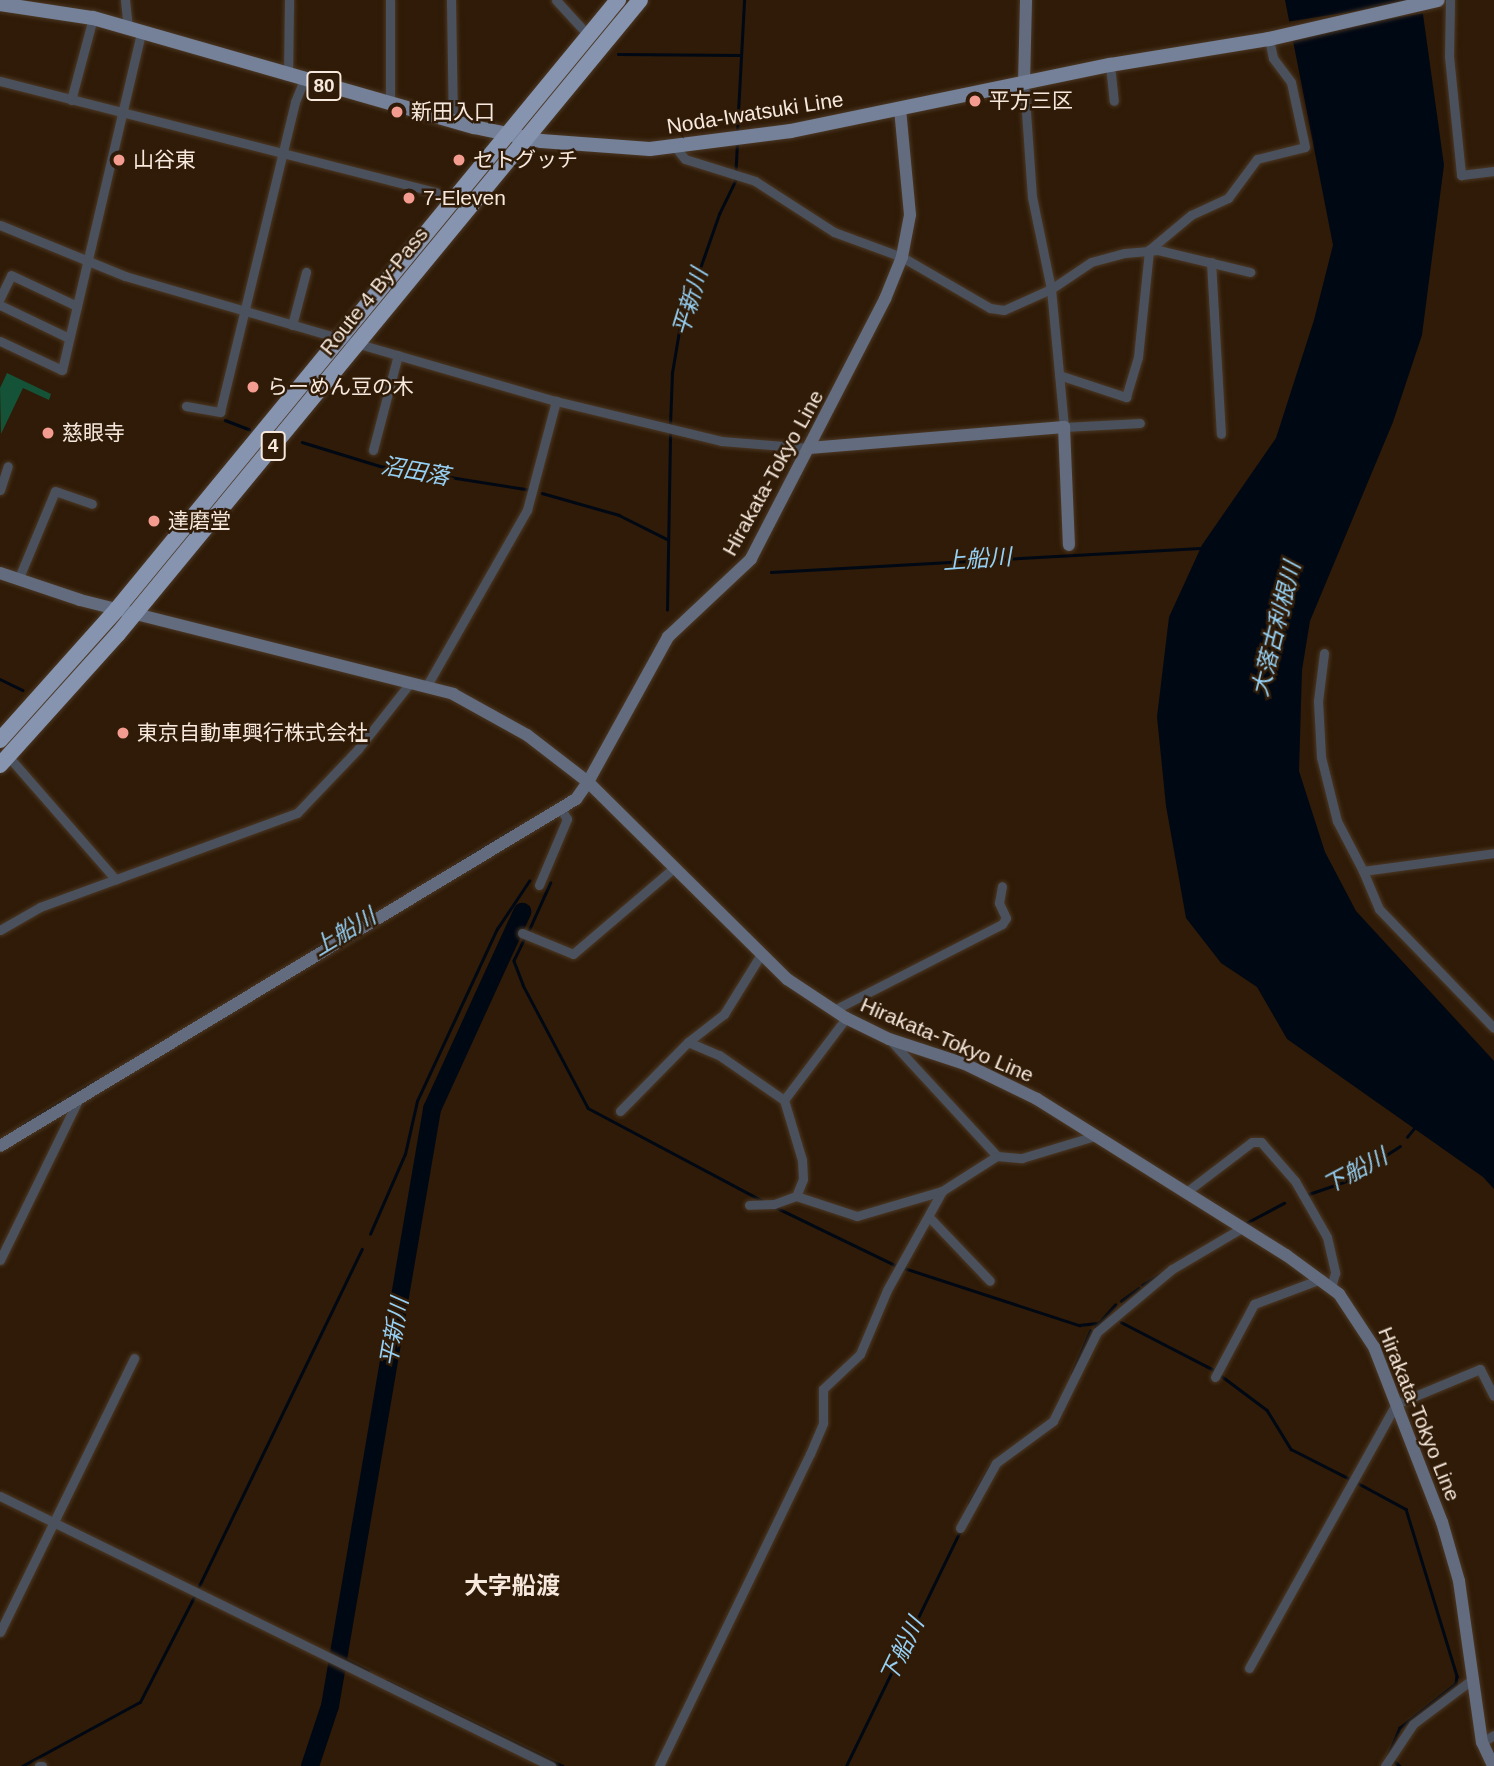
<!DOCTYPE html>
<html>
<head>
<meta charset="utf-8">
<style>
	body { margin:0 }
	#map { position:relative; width:1494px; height:1766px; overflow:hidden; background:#2f1b07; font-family:Arial,"Noto Sans JP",sans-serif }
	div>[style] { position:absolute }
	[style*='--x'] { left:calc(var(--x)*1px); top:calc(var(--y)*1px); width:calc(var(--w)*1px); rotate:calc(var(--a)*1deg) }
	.green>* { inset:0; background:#145337 }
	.water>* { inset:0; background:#000814 }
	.pier>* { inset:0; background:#2f1b07; transform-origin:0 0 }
	.stream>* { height:2.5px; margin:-1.25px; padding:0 1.25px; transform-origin:1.25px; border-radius:1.25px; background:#000814 }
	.river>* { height:18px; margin:-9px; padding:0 9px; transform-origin:9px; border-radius:9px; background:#000814 }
	.roads { filter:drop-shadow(0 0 2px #4b3825) drop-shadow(0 0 2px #4b3825) }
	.street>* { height:9px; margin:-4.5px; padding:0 4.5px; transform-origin:4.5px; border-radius:4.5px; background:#4b515c }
	.secondary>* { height:12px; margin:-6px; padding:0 6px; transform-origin:6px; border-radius:6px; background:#636c7e }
	.primary>* { height:14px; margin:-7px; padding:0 7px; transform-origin:7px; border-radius:7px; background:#758198 }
	.highway>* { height:16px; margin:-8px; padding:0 8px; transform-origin:8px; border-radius:8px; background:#8694b0 }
	.dots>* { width:19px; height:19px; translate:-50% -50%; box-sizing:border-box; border:4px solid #2f1b07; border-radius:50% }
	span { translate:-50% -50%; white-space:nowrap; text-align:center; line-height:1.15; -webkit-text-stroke:5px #2f1b07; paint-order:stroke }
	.shield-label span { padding:2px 5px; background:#2f1b07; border:2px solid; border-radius:5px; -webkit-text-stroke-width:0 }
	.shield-label { font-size:19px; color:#f6e8dc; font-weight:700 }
	.poi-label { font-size:21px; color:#f6e8dc }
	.left { translate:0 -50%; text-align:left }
	.street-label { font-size:21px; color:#f6e8dc }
	.water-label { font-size:23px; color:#96d1f5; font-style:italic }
	.quarter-label { font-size:24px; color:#f6e8dc; font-weight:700 }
</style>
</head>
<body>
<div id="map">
	<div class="green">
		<i style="clip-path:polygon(7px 373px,51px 394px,49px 400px,23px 388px,1px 434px,0 388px)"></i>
	</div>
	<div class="water">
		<i style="clip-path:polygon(1285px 0,1421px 0,1444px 165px,1422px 335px,1393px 422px,1310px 621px,1302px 670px,1299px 771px,1325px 852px,1356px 911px,1494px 1061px,1494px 1189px,1483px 1177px,1287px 1039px,1257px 987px,1221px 963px,1186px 918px,1166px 806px,1157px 717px,1169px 617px,1202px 545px,1276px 438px,1314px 320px,1333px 245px)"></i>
	</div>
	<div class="pier">
		<i style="left:1425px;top:0;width:13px;height:139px;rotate:81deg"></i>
	</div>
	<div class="stream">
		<i style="--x:618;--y:54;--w:123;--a:0.5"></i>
		<i style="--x:737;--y:131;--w:131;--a:-86.9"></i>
		<i style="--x:225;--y:420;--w:26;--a:21"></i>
		<i style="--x:670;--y:425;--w:52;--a:-87.8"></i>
		<i style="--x:672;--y:373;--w:49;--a:-80.5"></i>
		<i style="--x:680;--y:325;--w:118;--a:-70.6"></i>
		<i style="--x:719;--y:214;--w:37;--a:-64"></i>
		<i style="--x:735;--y:181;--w:39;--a:-87"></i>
		<i style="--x:302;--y:442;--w:82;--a:17.1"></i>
		<i style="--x:380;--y:466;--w:153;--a:9"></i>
		<i style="--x:542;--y:493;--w:80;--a:15.9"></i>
		<i style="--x:619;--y:515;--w:54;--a:26.6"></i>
		<i style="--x:771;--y:572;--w:434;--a:-3.2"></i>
		<i style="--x:667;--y:610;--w:179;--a:-89"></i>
		<i style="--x:0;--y:679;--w:25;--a:26"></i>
		<i style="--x:502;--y:836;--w:14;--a:-30"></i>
		<i style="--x:452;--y:867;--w:53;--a:-31.9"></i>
		<i style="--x:528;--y:932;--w:54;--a:-65.8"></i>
		<i style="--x:525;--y:938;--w:25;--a:116"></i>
		<i style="--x:514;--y:961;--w:26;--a:69"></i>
		<i style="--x:523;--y:985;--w:139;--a:62.1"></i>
		<i style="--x:588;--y:1108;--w:198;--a:28"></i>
		<i style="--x:313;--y:950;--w:59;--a:-30.5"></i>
		<i style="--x:68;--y:1097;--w:34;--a:-30"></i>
		<i style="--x:21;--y:1126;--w:46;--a:-31.6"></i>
		<i style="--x:1407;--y:1137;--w:14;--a:-51"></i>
		<i style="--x:1309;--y:1194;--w:39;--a:-19"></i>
		<i style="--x:1346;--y:1181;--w:64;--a:-32.9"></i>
		<i style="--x:775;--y:1207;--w:133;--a:25.8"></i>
		<i style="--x:895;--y:1265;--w:194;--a:18.1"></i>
		<i style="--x:1079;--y:1325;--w:20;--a:-6"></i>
		<i style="--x:1246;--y:1223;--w:43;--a:-27.8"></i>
		<i style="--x:370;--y:1234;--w:87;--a:-66.4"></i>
		<i style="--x:405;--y:1154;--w:54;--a:-77.2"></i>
		<i style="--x:417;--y:1101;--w:190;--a:-65.1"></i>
		<i style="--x:497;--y:929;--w:58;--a:-56.3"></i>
		<i style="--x:1142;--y:1285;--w:21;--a:-31"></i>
		<i style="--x:1121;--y:1301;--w:22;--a:-36"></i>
		<i style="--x:1121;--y:1322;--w:105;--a:27.3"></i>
		<i style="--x:1095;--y:1327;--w:30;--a:-48"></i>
		<i style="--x:1072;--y:1373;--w:46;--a:-66.8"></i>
		<i style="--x:1219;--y:1374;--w:60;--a:36.9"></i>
		<i style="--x:1267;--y:1410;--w:46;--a:58.4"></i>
		<i style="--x:1291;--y:1449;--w:66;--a:27"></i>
		<i style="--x:1356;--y:1482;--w:57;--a:28.4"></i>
		<i style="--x:1406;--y:1509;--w:175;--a:73"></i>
		<i style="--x:1457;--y:1676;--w:8;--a:97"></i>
		<i style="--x:1456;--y:1684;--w:71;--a:141.8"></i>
		<i style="--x:1400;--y:1728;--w:30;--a:113"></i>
		<i style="--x:969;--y:1503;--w:43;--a:-60.4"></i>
		<i style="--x:199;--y:1586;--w:374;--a:-64.2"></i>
		<i style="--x:337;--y:1655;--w:35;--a:27"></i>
		<i style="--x:387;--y:1681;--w:195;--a:25.8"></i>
		<i style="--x:1393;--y:1760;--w:9;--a:41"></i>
		<i style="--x:22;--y:1766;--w:134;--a:-28.5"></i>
		<i style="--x:140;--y:1702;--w:118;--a:-62.8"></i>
		<i style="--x:846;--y:1766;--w:259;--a:-64.1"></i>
	</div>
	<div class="river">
		<i style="--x:310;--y:1766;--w:63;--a:-71.6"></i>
		<i style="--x:330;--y:1706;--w:606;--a:-80.3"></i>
		<i style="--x:432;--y:1109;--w:217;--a:-65.4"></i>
	</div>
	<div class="roads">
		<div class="street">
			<i style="--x:125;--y:0;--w:28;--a:84"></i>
			<i style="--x:451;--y:0;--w:121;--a:89.1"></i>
			<i style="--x:556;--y:0;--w:47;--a:47.6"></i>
			<i style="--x:1450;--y:0;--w:56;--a:91"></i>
			<i style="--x:1449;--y:56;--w:120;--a:84.2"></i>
			<i style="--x:1461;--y:175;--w:33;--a:-7"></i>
			<i style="--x:1110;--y:65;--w:36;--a:84"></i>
			<i style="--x:288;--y:76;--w:76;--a:-89.2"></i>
			<i style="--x:0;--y:81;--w:450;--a:14.3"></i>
			<i style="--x:1024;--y:83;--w:114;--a:86"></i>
			<i style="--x:1032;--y:197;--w:94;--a:78.3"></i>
			<i style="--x:1051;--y:289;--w:139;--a:84.6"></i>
			<i style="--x:1064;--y:427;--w:76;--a:-3"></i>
			<i style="--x:71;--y:100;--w:85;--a:-75"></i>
			<i style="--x:390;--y:104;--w:104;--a:-90"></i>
			<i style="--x:676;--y:148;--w:14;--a:51"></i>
			<i style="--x:685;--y:159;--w:73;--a:17.4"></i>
			<i style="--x:755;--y:181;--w:94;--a:32.8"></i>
			<i style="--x:834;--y:232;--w:72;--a:20.2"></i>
			<i style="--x:902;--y:257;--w:102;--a:30.1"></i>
			<i style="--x:990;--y:308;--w:14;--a:8"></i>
			<i style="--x:1004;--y:310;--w:51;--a:-24.1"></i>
			<i style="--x:1051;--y:289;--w:48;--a:-34"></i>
			<i style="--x:1091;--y:262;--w:35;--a:-15"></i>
			<i style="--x:1125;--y:253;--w:33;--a:-5"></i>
			<i style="--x:1158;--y:250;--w:95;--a:13.4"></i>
			<i style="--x:0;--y:225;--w:135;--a:22.2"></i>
			<i style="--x:125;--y:276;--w:449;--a:16.2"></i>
			<i style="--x:556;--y:401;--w:170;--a:13.6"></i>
			<i style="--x:721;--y:441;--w:88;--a:4.5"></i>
			<i style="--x:1211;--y:262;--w:172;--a:86.7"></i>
			<i style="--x:0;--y:298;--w:25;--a:-64"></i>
			<i style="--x:11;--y:275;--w:73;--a:25.2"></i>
			<i style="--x:0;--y:305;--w:76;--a:25.6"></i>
			<i style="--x:292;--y:325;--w:55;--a:-75.2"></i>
			<i style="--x:0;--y:341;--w:68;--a:25.1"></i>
			<i style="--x:62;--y:370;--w:347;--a:-76.8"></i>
			<i style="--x:1059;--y:375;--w:71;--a:18.2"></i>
			<i style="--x:1126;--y:397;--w:42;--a:-73.3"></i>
			<i style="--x:1138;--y:357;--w:108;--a:-84.1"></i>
			<i style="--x:1149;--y:250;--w:55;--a:-39.8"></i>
			<i style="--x:1191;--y:215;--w:41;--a:-24.7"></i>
			<i style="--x:1228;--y:198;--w:49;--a:-53.4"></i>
			<i style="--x:1257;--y:159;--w:49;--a:-14"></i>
			<i style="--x:1305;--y:147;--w:66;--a:-102.2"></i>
			<i style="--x:1291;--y:82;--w:30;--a:-127"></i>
			<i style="--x:1273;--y:58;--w:19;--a:-102"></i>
			<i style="--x:186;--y:406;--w:35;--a:10"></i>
			<i style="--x:220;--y:412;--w:319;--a:-76.4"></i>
			<i style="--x:295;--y:102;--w:24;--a:-68"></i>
			<i style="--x:373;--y:450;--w:98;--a:-75.3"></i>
			<i style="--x:0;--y:490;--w:25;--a:-72"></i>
			<i style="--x:18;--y:580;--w:96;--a:-67.4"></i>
			<i style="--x:55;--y:491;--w:39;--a:19"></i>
			<i style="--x:1324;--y:653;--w:48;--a:97.1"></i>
			<i style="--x:1318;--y:701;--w:56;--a:86.9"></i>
			<i style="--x:1321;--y:757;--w:66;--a:76"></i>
			<i style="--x:1337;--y:821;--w:56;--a:62.5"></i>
			<i style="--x:1363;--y:871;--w:132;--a:-7.8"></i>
			<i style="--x:426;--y:687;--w:204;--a:-60.3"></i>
			<i style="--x:527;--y:510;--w:113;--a:-75.1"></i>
			<i style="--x:8;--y:756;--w:164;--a:48.9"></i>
			<i style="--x:1363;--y:871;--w:41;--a:67.2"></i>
			<i style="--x:1379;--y:909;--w:165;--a:46"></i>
			<i style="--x:539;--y:885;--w:72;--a:-67"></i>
			<i style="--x:567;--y:819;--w:13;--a:-122"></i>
			<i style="--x:0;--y:930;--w:46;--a:-29.9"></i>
			<i style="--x:40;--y:907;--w:274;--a:-20.1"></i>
			<i style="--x:297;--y:813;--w:88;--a:-46.4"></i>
			<i style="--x:358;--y:749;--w:84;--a:-51.8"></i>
			<i style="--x:522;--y:933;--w:55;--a:22.4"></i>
			<i style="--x:573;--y:954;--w:134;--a:-40.5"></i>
			<i style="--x:834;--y:1010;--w:189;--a:-27.1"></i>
			<i style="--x:1002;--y:924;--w:7;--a:-56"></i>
			<i style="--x:1006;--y:918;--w:17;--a:-115"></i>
			<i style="--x:999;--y:903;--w:17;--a:-80"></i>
			<i style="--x:890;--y:1040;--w:158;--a:47.3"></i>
			<i style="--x:997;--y:1156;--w:25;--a:5"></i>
			<i style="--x:1022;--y:1158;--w:76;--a:-16.8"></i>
			<i style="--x:688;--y:1042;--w:34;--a:23"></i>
			<i style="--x:719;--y:1055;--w:79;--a:34.7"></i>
			<i style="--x:784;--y:1100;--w:63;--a:73.3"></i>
			<i style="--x:802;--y:1160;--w:19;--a:87"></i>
			<i style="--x:803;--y:1179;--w:18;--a:112"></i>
			<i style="--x:796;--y:1196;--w:23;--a:160"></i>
			<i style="--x:774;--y:1204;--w:25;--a:178"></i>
			<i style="--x:784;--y:1100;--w:103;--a:-52.9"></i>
			<i style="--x:620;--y:1111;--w:97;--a:-45.4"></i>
			<i style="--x:688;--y:1042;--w:46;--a:-37.9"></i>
			<i style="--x:724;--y:1014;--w:68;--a:-58.2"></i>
			<i style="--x:1185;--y:1193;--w:84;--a:-37.3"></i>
			<i style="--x:1252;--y:1142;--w:9;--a:0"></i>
			<i style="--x:1261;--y:1142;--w:52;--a:48.9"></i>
			<i style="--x:1295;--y:1181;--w:64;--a:60.3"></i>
			<i style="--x:1327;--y:1237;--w:37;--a:77"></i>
			<i style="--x:1335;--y:1273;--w:15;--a:106"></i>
			<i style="--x:796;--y:1196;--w:64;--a:18.2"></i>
			<i style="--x:857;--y:1216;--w:89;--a:-16.4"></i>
			<i style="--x:929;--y:1217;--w:88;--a:46.4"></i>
			<i style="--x:0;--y:1260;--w:178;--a:-64"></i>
			<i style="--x:1215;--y:1377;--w:83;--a:-61.9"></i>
			<i style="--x:1254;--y:1304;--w:72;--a:-20.5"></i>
			<i style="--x:0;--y:1496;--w:614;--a:26.11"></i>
			<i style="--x:960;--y:1528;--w:74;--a:-61"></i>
			<i style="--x:996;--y:1463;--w:71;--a:-36.4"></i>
			<i style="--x:1053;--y:1421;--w:99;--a:-63.7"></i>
			<i style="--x:1097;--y:1332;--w:98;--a:-40"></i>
			<i style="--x:1172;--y:1269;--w:81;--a:-30.4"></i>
			<i style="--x:0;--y:1632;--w:305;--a:-63.9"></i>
			<i style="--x:1249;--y:1668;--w:302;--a:-60.9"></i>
			<i style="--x:1396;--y:1404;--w:91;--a:-22.6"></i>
			<i style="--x:1480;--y:1369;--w:30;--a:63"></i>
			<i style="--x:1482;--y:1742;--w:14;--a:-30"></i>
			<i style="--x:39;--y:1766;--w:3;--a:0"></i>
			<i style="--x:659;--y:1766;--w:347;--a:-64.2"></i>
			<i style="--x:810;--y:1454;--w:34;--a:-67"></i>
			<i style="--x:823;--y:1423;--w:34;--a:-90"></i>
			<i style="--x:823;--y:1389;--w:51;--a:-43.4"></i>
			<i style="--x:860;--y:1354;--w:69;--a:-67.1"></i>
			<i style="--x:887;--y:1290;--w:113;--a:-60.9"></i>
			<i style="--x:942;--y:1191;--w:65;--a:-32.5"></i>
			<i style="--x:1385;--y:1766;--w:50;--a:-56.3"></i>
			<i style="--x:1413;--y:1724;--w:71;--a:-37"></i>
		</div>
		<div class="secondary">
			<i style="--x:1024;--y:83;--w:83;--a:-88.6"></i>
			<i style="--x:900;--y:109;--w:106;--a:84.6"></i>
			<i style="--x:910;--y:215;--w:43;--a:100.8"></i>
			<i style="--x:902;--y:257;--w:45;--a:112"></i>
			<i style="--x:885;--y:299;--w:292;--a:117.3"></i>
			<i style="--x:751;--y:559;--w:114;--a:136.8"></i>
			<i style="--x:668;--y:637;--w:166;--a:118.9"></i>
			<i style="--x:588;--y:782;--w:280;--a:44.7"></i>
			<i style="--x:787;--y:979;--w:71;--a:33.5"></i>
			<i style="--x:846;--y:1018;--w:48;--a:26"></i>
			<i style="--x:889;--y:1039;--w:80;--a:18.2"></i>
			<i style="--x:965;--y:1064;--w:80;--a:25.9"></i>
			<i style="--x:1037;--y:1099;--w:294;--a:32.1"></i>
			<i style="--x:1286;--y:1255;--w:66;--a:36.3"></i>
			<i style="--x:1339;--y:1294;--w:64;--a:56.6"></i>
			<i style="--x:1374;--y:1347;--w:188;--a:68.8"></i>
			<i style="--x:1442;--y:1522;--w:61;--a:73.9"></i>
			<i style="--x:1459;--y:1581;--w:163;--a:81.9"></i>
			<i style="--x:1482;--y:1742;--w:26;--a:65"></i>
			<i style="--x:809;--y:448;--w:256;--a:-4.7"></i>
			<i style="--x:1064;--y:427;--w:118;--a:87.6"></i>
			<i style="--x:0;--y:573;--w:84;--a:18.6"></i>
			<i style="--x:80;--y:600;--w:385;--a:14.1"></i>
			<i style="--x:453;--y:694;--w:85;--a:29"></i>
			<i style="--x:527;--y:735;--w:77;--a:37.6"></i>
			<i style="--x:588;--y:782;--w:21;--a:125"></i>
			<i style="--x:576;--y:799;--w:672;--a:148.93"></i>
		</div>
		<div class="primary">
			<i style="--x:0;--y:4;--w:94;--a:8.6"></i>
			<i style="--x:93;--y:18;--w:396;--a:16"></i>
			<i style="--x:474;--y:127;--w:68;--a:11.8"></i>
			<i style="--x:541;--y:141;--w:109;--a:4.2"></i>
			<i style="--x:650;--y:149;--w:142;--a:-7.3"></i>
			<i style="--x:791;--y:131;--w:326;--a:-11.7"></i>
			<i style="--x:1110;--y:65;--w:161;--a:-9.3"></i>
			<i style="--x:1269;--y:39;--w:173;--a:-13"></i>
		</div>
		<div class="highway">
			<i style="--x:0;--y:740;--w:176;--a:-48.2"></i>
			<i style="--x:117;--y:609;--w:789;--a:-50.56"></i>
			<i style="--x:0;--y:765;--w:176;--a:-48"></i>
			<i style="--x:118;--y:634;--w:821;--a:-50.53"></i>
		</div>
	</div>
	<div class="dots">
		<i style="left:975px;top:101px;background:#f59c91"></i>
		<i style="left:397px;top:112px;background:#f59c91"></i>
		<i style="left:119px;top:160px;background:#f59c91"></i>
		<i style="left:459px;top:160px;background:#f59c91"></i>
		<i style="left:409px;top:198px;background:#f59c91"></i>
		<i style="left:253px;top:387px;background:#f59c91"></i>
		<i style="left:48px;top:433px;background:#f59c91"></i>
		<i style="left:154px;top:521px;background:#f59c91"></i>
		<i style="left:123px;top:733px;background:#f59c91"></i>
	</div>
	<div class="shield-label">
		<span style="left:324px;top:86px">80</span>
		<span style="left:273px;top:446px">4</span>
	</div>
	<div class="poi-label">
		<span class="left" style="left:989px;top:101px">平方三区</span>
		<span class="left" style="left:411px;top:112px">新田入口</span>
		<span class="left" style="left:133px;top:160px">山谷東</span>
		<span class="left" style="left:473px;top:160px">セトグッチ</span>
		<span class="left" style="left:423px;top:198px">7-Eleven</span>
		<span class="left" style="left:267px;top:387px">らーめん豆の木</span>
		<span class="left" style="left:62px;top:433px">慈眼寺</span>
		<span class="left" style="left:168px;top:521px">達磨堂</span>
		<span class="left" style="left:137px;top:733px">東京自動車興行株式会社</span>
	</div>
	<div class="street-label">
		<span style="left:755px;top:113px;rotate:-9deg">Noda-Iwatsuki Line</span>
		<span style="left:374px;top:291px;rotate:-51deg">Route 4 By-Pass</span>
		<span style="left:773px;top:473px;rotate:-61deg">Hirakata-Tokyo Line</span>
		<span style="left:947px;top:1040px;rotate:23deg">Hirakata-Tokyo Line</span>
		<span style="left:1419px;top:1414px;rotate:68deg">Hirakata-Tokyo Line</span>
	</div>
	<div class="water-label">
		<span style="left:690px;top:302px;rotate:-73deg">平新川</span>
		<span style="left:415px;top:471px;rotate:10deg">沼田落</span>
		<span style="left:977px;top:559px;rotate:-4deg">上船川</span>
		<span style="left:1276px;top:629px;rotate:-76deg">大落古利根川</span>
		<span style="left:344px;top:932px;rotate:-31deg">上船川</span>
		<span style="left:1355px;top:1171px;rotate:-28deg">下船川</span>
		<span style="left:394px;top:1332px;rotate:-80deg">平新川</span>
		<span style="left:902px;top:1650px;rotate:-64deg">下船川</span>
	</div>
	<div class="quarter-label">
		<span style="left:512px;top:1586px">大字船渡</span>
	</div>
</div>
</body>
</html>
